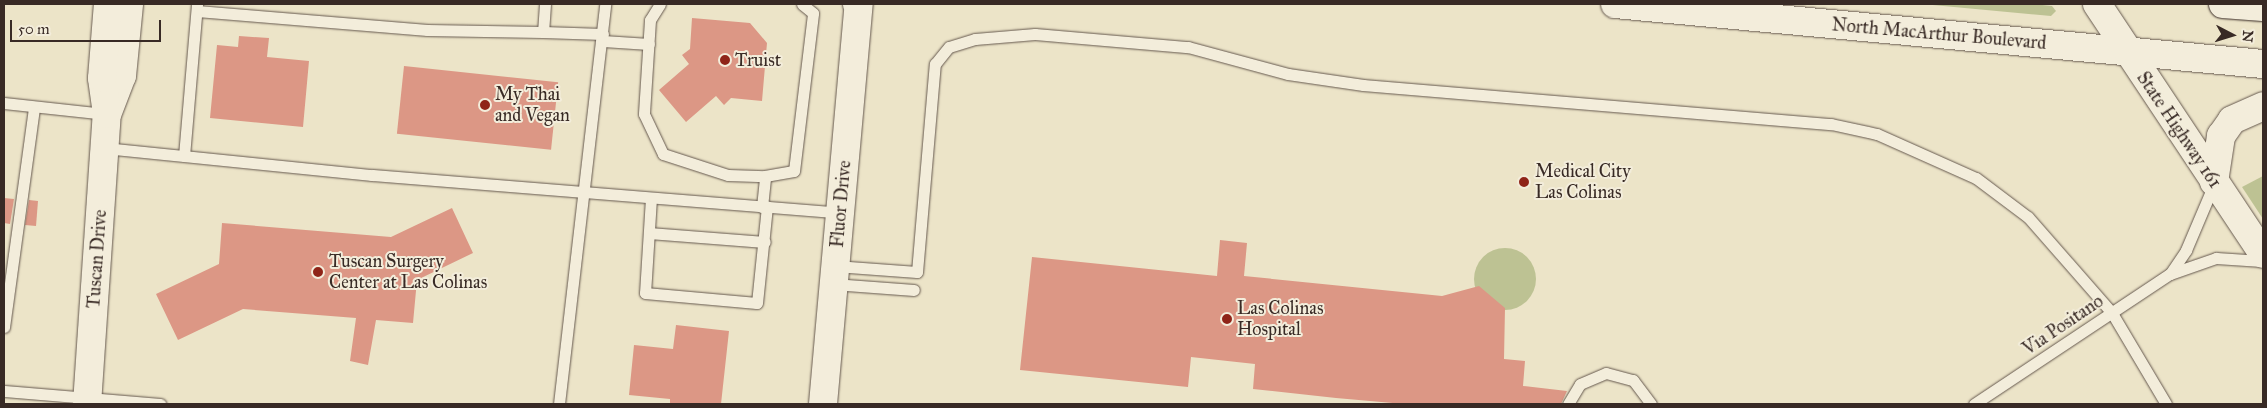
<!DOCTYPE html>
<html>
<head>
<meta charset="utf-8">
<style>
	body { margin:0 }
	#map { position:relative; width:2267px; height:408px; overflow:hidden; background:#ece4c8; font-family:"IM FELL Great Primer",serif }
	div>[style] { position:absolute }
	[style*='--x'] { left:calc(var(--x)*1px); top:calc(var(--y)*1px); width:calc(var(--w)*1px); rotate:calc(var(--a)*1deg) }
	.green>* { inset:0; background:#bdc293 }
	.round { border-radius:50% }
	.building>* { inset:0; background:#dc9785; transform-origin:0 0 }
	.roads { filter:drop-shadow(0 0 1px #65584e) drop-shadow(0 0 1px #65584e) }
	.service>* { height:11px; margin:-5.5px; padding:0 5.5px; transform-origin:5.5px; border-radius:5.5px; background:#f3eddb }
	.tertiary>* { height:28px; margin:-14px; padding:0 14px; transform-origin:14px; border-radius:14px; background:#f3eddb }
	.secondary>* { height:28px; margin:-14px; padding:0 14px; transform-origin:14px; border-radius:14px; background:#f3eddb }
	.bridges { filter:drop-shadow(0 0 1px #382a25) drop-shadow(0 0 1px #382a25) }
	.secondary-bridge>* { height:28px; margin:-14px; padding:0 14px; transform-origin:14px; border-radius:14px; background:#f3eddb }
	.dots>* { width:14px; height:14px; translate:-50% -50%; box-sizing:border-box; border:2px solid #f3eddb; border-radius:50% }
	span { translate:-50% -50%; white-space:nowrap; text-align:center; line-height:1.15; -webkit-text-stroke:4px #f3eddb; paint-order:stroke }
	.street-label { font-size:18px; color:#382a25 }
	.poi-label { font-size:18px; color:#382a25 }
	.left { translate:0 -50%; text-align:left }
	.frame { position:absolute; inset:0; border:5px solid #382a25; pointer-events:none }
	.north { position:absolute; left:2207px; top:10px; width:50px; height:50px; -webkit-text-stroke:4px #f3eddb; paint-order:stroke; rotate:95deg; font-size:14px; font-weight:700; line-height:20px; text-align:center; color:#382a25 }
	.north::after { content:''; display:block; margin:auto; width:18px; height:22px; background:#382a25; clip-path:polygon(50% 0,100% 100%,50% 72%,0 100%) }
	.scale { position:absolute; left:10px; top:20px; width:151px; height:22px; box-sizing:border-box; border:2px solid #382a25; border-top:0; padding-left:6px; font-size:15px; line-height:18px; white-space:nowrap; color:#382a25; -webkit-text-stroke:4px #f3eddb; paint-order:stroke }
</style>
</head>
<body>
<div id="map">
	<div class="green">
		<i style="clip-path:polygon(1922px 4px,2033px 4px,2052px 6px,2056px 11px,2051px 16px)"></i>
		<i style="clip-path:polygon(2263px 176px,2263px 219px,2242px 187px)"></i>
		<i class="round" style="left:1474px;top:248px;width:62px;height:62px"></i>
	</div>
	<div class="building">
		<i style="clip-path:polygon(692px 18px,750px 23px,767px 43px,762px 101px,731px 98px,724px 105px,716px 96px,686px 122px,659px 90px,689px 64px,682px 55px,690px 49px)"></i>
		<i style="clip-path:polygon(239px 36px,269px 38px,267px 57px,309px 61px,303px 127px,210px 118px,217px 45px,238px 47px)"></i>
		<i style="left:404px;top:66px;width:155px;height:68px;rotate:6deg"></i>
		<i style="clip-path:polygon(4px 198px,14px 199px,10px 224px,4px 223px)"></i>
		<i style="clip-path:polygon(29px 200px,38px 201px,36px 226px,25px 225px)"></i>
		<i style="clip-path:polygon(452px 208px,473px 253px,417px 280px,413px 323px,376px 320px,368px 365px,350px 361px,356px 318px,243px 309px,178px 340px,156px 294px,219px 264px,222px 223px,391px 237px)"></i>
		<i style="clip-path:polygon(1220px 240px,1247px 243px,1244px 276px,1442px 296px,1479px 286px,1505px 308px,1504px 359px,1525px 361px,1523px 386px,1567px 391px,1561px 404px,1404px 404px,1336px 398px,1253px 389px,1255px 364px,1191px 357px,1188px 387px,1020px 370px,1032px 257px,1217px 276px)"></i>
		<i style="clip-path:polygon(676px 325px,729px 331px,721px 404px,670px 404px,670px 399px,629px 395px,634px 345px,673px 349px)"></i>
	</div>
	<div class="roads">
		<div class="service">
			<i style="--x:545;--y:4;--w:28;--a:94"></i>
			<i style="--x:543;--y:32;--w:60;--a:1.9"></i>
			<i style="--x:660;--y:4;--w:19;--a:122"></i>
			<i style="--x:650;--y:20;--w:94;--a:93.7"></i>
			<i style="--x:644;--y:114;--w:44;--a:64.6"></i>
			<i style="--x:663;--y:154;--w:68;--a:17.9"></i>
			<i style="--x:728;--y:175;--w:37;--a:2"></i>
			<i style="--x:765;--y:176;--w:29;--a:-10"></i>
			<i style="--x:794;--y:171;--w:159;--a:-83.1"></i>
			<i style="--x:813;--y:13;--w:14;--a:-141"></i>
			<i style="--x:197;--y:11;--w:231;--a:4.7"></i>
			<i style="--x:427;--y:30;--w:116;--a:1"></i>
			<i style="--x:603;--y:41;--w:46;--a:3.7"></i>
			<i style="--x:4;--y:103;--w:103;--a:6.2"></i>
			<i style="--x:105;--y:148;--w:268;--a:5.8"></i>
			<i style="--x:372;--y:175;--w:470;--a:4.6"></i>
			<i style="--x:184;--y:156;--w:153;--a:-85.1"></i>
			<i style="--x:651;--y:198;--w:95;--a:93.6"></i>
			<i style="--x:645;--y:293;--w:112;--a:5.1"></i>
			<i style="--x:757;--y:303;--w:97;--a:-84.1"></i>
			<i style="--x:762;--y:207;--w:31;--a:-84"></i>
			<i style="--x:649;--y:233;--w:116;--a:4.4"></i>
			<i style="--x:835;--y:266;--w:82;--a:4.2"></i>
			<i style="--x:917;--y:272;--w:209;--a:-85.1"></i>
			<i style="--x:935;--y:64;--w:22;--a:-51"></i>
			<i style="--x:949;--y:47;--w:27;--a:-17"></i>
			<i style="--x:975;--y:39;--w:60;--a:-4.8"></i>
			<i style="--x:1035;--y:34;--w:154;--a:4.9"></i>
			<i style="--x:1188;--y:47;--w:104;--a:15.1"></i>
			<i style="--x:1288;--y:74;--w:76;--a:8.3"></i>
			<i style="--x:1363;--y:85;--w:470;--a:4.8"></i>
			<i style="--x:1831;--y:124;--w:47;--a:12.3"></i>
			<i style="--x:1877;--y:134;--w:108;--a:24"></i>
			<i style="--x:1976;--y:178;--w:65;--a:36.9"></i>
			<i style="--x:2028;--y:217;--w:128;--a:48.8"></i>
			<i style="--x:2112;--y:313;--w:106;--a:59.3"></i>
			<i style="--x:2170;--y:274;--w:29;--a:-56"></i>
			<i style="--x:2186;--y:250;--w:72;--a:-67"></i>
			<i style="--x:833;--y:284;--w:81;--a:4.2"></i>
			<i style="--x:4;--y:327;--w:222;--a:-82.2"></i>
			<i style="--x:4;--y:391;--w:157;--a:4.8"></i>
			<i style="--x:559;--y:404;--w:403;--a:-83.4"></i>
			<i style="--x:1568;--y:404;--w:23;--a:-59"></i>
			<i style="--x:1580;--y:384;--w:28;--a:-23"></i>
			<i style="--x:1606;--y:373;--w:28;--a:15"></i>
			<i style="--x:1633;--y:380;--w:30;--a:53"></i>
			<i style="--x:1974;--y:404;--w:235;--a:-33.6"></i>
			<i style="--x:2170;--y:274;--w:49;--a:-19.2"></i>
			<i style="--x:2216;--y:258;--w:46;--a:3.7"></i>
		</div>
		<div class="tertiary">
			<i style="--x:108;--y:112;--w:39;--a:-69"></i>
			<i style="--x:122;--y:76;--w:72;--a:-84.4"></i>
			<i style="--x:87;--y:404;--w:291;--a:-86.1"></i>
			<i style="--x:107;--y:114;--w:36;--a:-98"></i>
			<i style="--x:102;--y:78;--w:74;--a:-85.4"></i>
			<i style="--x:823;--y:404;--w:402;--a:-84.9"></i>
		</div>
		<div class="secondary">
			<i style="--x:857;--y:4;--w:2;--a:63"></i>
			<i style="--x:1615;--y:4;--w:651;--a:5.29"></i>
			<i style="--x:2097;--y:4;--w:300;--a:56.4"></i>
			<i style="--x:2214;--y:182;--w:47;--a:-81.3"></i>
			<i style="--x:2221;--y:136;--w:19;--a:-55"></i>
			<i style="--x:2232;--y:120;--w:34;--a:-24"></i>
		</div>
	</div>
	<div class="bridges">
		<div class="secondary-bridge">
			<i style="--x:2223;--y:4;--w:40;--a:4.3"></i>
		</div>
	</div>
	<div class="dots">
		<i style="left:725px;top:60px;background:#8f2418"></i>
		<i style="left:485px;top:105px;background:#8f2418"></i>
		<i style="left:1524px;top:182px;background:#8f2418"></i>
		<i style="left:318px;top:272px;background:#8f2418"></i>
		<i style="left:1227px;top:319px;background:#8f2418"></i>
	</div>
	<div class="street-label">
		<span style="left:1939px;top:34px;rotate:5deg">North MacArthur Boulevard</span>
		<span style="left:2179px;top:130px;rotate:56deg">State Highway 161</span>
		<span style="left:841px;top:204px;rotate:-85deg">Fluor Drive</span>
		<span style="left:97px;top:259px;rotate:-86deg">Tuscan Drive</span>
		<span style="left:2063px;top:325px;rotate:-34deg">Via Positano</span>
	</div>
	<div class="poi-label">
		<span class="left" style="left:735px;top:60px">Truist</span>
		<span class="left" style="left:495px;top:105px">My Thai<br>and Vegan</span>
		<span class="left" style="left:1535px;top:182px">Medical City<br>Las Colinas</span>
		<span class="left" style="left:329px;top:272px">Tuscan Surgery<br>Center at Las Colinas</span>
		<span class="left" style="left:1237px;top:319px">Las Colinas<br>Hospital</span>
	</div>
	<div class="frame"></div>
	<div class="north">N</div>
	<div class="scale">50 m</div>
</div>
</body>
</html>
